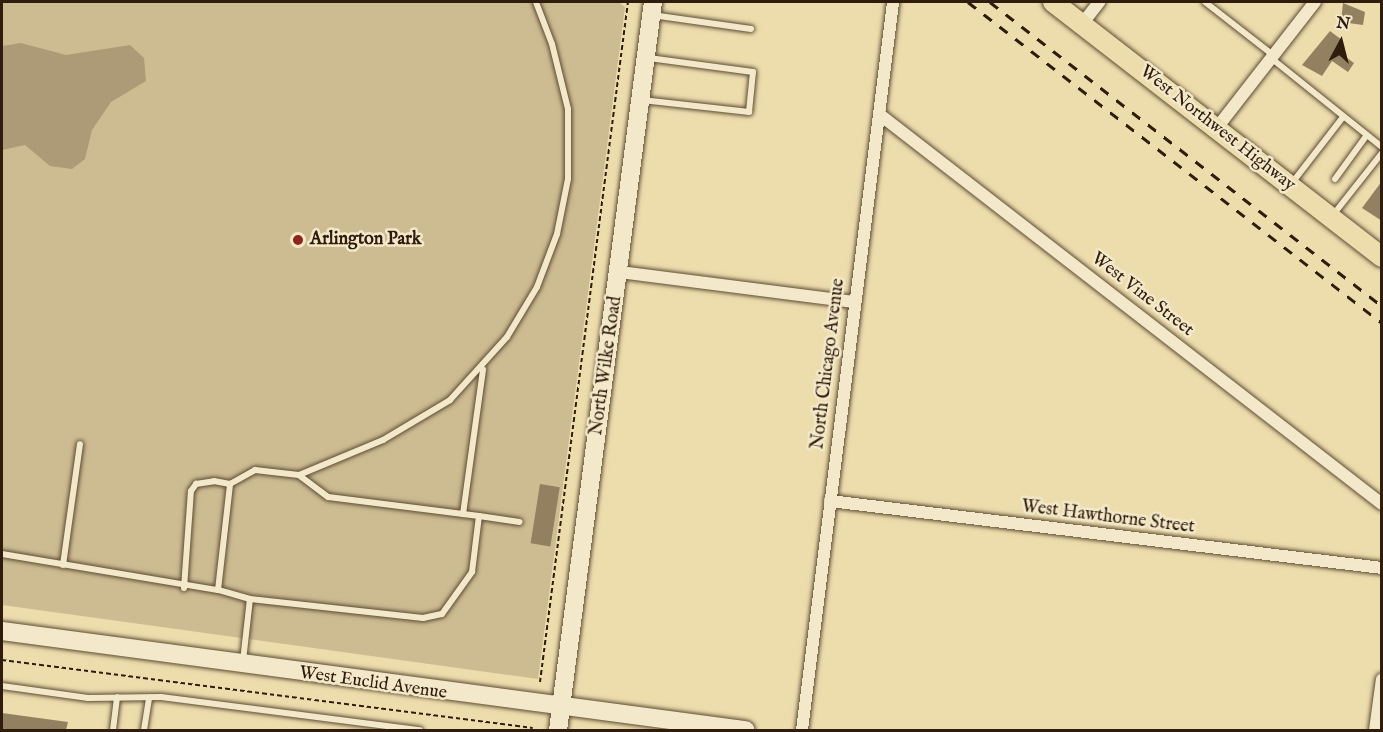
<!DOCTYPE html>
<html>
<head>
<meta charset="utf-8">
<style>
	body { margin:0 }
	#map { position:relative; width:1383px; height:732px; overflow:hidden; background:#edddad; font-family:"IM FELL English",serif }
	div>[style] { position:absolute }
	[style*='--x'] { left:calc(var(--x)*1px); top:calc(var(--y)*1px); width:calc(var(--w)*1px); rotate:calc(var(--a)*1deg) }
	.green>* { inset:0; background:#cdbc92 }
	.water>* { inset:0; background:#ac9b76 }
	.building>* { inset:0; background:#928060; transform-origin:0 0 }
	.path>* { height:2px; margin-top:-1px; transform-origin:0; background:repeating-linear-gradient(90deg,#2f1c0c 0 4.5px,transparent 0 7.5px) }
	.roads { filter:drop-shadow(0 0 2px #5e4c34) drop-shadow(0 0 2px #5e4c34) }
	.service>* { height:6px; margin:-3px; padding:0 3px; transform-origin:3px; border-radius:3px; background:#f3e9ca }
	.minor>* { height:12px; margin:-6px; padding:0 6px; transform-origin:6px; border-radius:6px; background:#f3e9ca }
	.secondary>* { height:18px; margin:-9px; padding:0 9px; transform-origin:9px; border-radius:9px; background:#f3e9ca }
	.primary>* { height:20px; margin:-10px; padding:0 10px; transform-origin:10px; border-radius:10px; background:#edddad }
	.rail>* { height:3px; margin-top:-1.5px; transform-origin:0; background:repeating-linear-gradient(90deg,#2f1c0c 0 10px,transparent 0 20px) }
	.dots>* { width:16px; height:16px; translate:-50% -50%; box-sizing:border-box; border:3px solid #f3e9ca; border-radius:50% }
	span { translate:-50% -50%; white-space:nowrap; text-align:center; line-height:1.15; -webkit-text-stroke:5px #f3e9ca; paint-order:stroke }
	.street-label { font-size:18px; color:#2f1c0c }
	.poi-label { font-size:18px; color:#2f1c0c; font-weight:700 }
	.left { translate:0 -50%; text-align:left }
	.frame { position:absolute; inset:0; border:3px solid #2f1c0c; pointer-events:none }
	.north { position:absolute; left:1311px; top:12px; width:60px; height:60px; -webkit-text-stroke:4px #f3e9ca; paint-order:stroke; rotate:7deg; font-size:16px; font-weight:700; line-height:24px; text-align:center; color:#2f1c0c }
	.north::after { content:''; display:block; margin:auto; width:21px; height:27px; background:#2f1c0c; clip-path:polygon(50% 0,100% 100%,50% 72%,0 100%) }
</style>
</head>
<body>
<div id="map">
	<div class="green">
		<i style="clip-path:polygon(2px 2px,619px 2px,625px 7px,538px 679px,2px 605px)"></i>
	</div>
	<div class="water">
		<i style="clip-path:polygon(21px 43px,66px 55px,130px 45px,144px 58px,146px 81px,111px 102px,92px 130px,85px 159px,72px 169px,50px 166px,25px 145px,2px 150px,2px 46px)"></i>
	</div>
	<div class="building">
		<i style="clip-path:polygon(1343px 3px,1365px 12px,1363px 25px,1341px 22px)"></i>
		<i style="clip-path:polygon(1330px 31px,1342px 40px,1339px 52px,1354px 63px,1348px 72px,1332px 61px,1322px 76px,1302px 65px)"></i>
		<i style="clip-path:polygon(1382px 181px,1382px 221px,1362px 208px)"></i>
		<i style="left:540px;top:484px;width:20px;height:60px;rotate:9deg"></i>
		<i style="clip-path:polygon(2px 713px,68px 722px,66px 730px,2px 730px)"></i>
	</div>
	<div class="path">
		<i style="--x:2;--y:660;--w:535;--a:7.3"></i>
		<i style="--x:540;--y:682;--w:686;--a:-82.63"></i>
	</div>
	<div class="roads">
		<div class="service">
			<i style="--x:1205;--y:2;--w:86;--a:37.9"></i>
			<i style="--x:652;--y:15;--w:100;--a:8"></i>
			<i style="--x:1271;--y:58;--w:142;--a:38.7"></i>
			<i style="--x:642;--y:100;--w:108;--a:6.4"></i>
			<i style="--x:749;--y:112;--w:40;--a:-84.3"></i>
			<i style="--x:753;--y:72;--w:105;--a:-172.3"></i>
			<i style="--x:1335;--y:179;--w:54;--a:-54"></i>
			<i style="--x:1292;--y:183;--w:83;--a:-52.3"></i>
			<i style="--x:1333;--y:215;--w:79;--a:-51.7"></i>
			<i style="--x:463;--y:514;--w:146;--a:-82.1"></i>
			<i style="--x:479;--y:516;--w:152;--a:-172.8"></i>
			<i style="--x:328;--y:497;--w:36;--a:-143"></i>
			<i style="--x:299;--y:475;--w:91;--a:-22.6"></i>
			<i style="--x:383;--y:440;--w:78;--a:-30.8"></i>
			<i style="--x:450;--y:400;--w:85;--a:-47.9"></i>
			<i style="--x:507;--y:337;--w:58;--a:-59"></i>
			<i style="--x:537;--y:287;--w:57;--a:-69.3"></i>
			<i style="--x:557;--y:234;--w:56;--a:-78.7"></i>
			<i style="--x:568;--y:179;--w:70;--a:-90"></i>
			<i style="--x:568;--y:109;--w:67;--a:-103.8"></i>
			<i style="--x:552;--y:44;--w:45;--a:-110.9"></i>
			<i style="--x:2;--y:554;--w:219;--a:9.5"></i>
			<i style="--x:63;--y:565;--w:122;--a:-82"></i>
			<i style="--x:184;--y:588;--w:97;--a:-85.9"></i>
			<i style="--x:191;--y:491;--w:9;--a:-54"></i>
			<i style="--x:196;--y:484;--w:18;--a:-9"></i>
			<i style="--x:214;--y:481;--w:16;--a:11"></i>
			<i style="--x:250;--y:599;--w:174;--a:6.3"></i>
			<i style="--x:423;--y:618;--w:19;--a:-12"></i>
			<i style="--x:442;--y:614;--w:52;--a:-54.5"></i>
			<i style="--x:472;--y:572;--w:56;--a:-82.9"></i>
			<i style="--x:479;--y:516;--w:41;--a:8.3"></i>
			<i style="--x:243;--y:661;--w:62;--a:-83.6"></i>
			<i style="--x:250;--y:599;--w:33;--a:-164"></i>
			<i style="--x:218;--y:590;--w:107;--a:-83.5"></i>
			<i style="--x:230;--y:484;--w:29;--a:-29"></i>
			<i style="--x:255;--y:470;--w:44;--a:6.5"></i>
			<i style="--x:2;--y:686;--w:87;--a:7.9"></i>
			<i style="--x:88;--y:698;--w:73;--a:-0.8"></i>
			<i style="--x:161;--y:697;--w:261;--a:7.3"></i>
			<i style="--x:113;--y:730;--w:33;--a:-83"></i>
			<i style="--x:144;--y:730;--w:33;--a:-81"></i>
		</div>
		<div class="minor">
			<i style="--x:1082;--y:24;--w:28;--a:-52"></i>
			<i style="--x:879;--y:114;--w:636;--a:37.79"></i>
			<i style="--x:1216;--y:129;--w:161;--a:-52.1"></i>
			<i style="--x:620;--y:272;--w:236;--a:7.3"></i>
			<i style="--x:830;--y:501;--w:556;--a:6.92"></i>
			<i style="--x:802;--y:730;--w:734;--a:-82.87"></i>
			<i style="--x:1375;--y:730;--w:51;--a:-82.2"></i>
		</div>
		<div class="secondary">
			<i style="--x:2;--y:631;--w:750;--a:7.59"></i>
			<i style="--x:558;--y:730;--w:734;--a:-82.57"></i>
		</div>
		<div class="primary">
			<i style="--x:1053;--y:2;--w:416;--a:37.8"></i>
		</div>
	</div>
	<div class="rail">
		<i style="--x:968;--y:2;--w:524;--a:37.79"></i>
		<i style="--x:990;--y:2;--w:496;--a:37.8"></i>
	</div>
	<div class="dots">
		<i style="left:298px;top:240px;background:#8f2418"></i>
	</div>
	<div class="street-label">
		<span style="left:1217px;top:129px;rotate:38deg">West Northwest Highway</span>
		<span style="left:1142px;top:295px;rotate:38deg">West Vine Street</span>
		<span style="left:829px;top:364px;rotate:-83deg">North Chicago Avenue</span>
		<span style="left:607px;top:366px;rotate:-82deg">North Wilke Road</span>
		<span style="left:1108px;top:518px;rotate:7deg">West Hawthorne Street</span>
		<span style="left:373px;top:684px;rotate:8deg">West Euclid Avenue</span>
	</div>
	<div class="poi-label">
		<span class="left" style="left:310px;top:240px">Arlington Park</span>
	</div>
	<div class="frame"></div>
	<div class="north">N</div>
</div>
</body>
</html>
